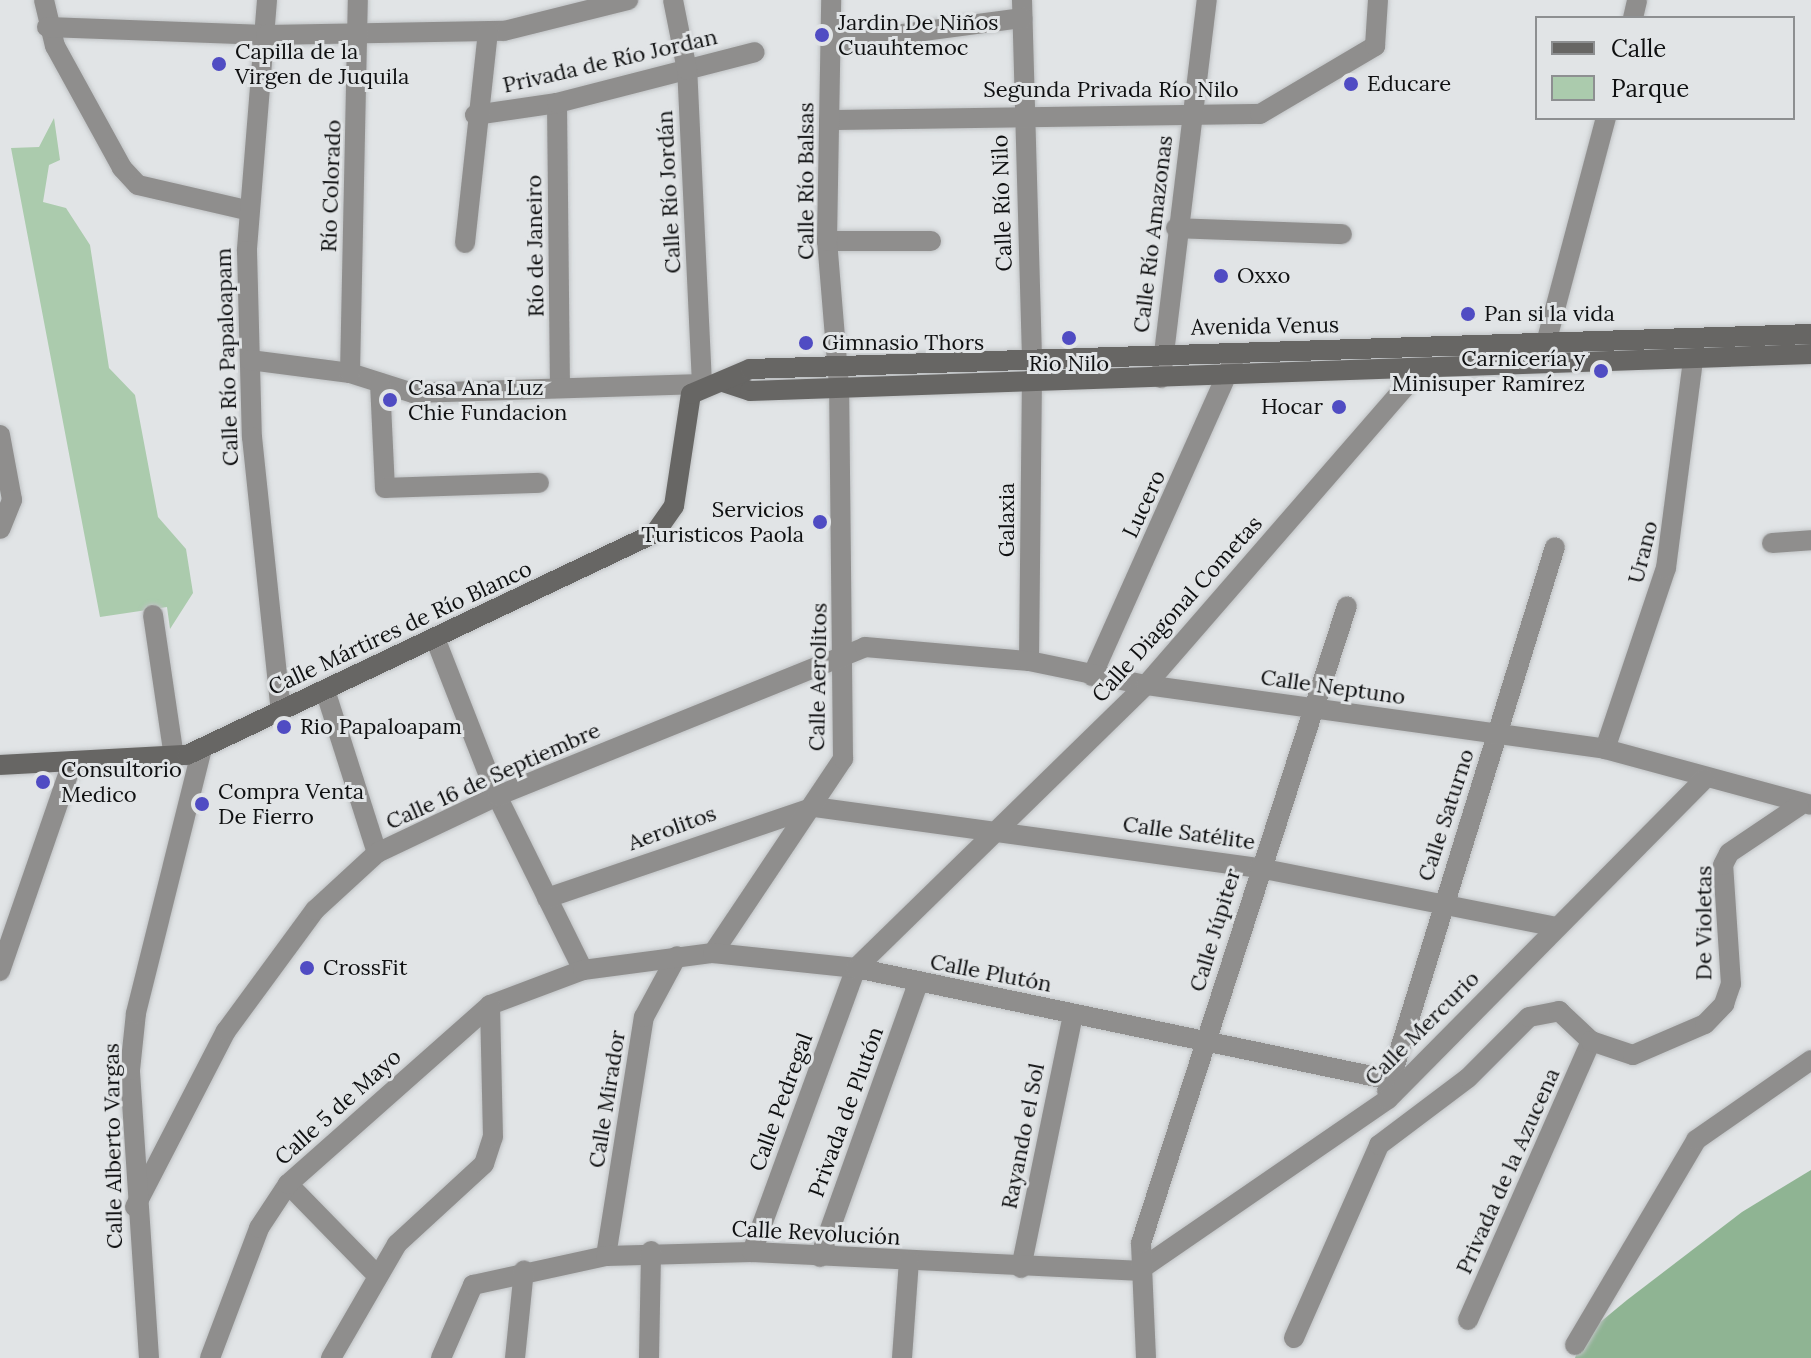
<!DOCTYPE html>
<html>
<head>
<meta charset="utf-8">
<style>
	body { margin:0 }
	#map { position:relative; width:1811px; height:1358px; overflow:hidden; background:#e1e4e6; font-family:Lora,serif }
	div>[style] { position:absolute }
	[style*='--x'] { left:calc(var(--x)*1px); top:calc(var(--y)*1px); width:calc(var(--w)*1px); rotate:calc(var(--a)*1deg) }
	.green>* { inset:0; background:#abcbad }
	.forest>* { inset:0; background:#8fb493 }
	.roads { filter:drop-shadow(0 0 2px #bfc2c4) drop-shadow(0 0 2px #bfc2c4) }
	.minor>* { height:20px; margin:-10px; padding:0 10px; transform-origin:10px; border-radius:10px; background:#8f8e8d }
	.secondary>* { height:20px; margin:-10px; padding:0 10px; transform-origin:10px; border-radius:10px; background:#676664 }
	.dots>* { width:22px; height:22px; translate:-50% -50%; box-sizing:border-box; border:4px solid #e1e4e6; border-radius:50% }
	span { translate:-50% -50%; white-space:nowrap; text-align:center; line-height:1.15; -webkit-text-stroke:6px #e1e4e6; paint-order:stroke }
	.poi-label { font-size:22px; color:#0f1011 }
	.left { translate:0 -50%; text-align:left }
	.right { translate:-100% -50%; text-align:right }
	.street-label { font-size:22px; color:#0f1011 }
	.legend { position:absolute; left:1535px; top:16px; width:260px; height:104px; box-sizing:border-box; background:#e1e4e6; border:2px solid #8d8f91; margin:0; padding:10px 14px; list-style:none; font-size:24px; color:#0f1011 }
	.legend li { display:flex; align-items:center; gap:16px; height:40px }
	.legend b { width:40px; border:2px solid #8d8f91 }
</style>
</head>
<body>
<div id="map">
	<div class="green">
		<i style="clip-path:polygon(54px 118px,60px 160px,49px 165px,43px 202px,66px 208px,90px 245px,109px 368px,135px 395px,158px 517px,186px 549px,193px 593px,170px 629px,167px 607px,100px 617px,11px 148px,39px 147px)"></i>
	</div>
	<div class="forest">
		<i style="clip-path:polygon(1811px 1170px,1811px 1358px,1575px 1358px,1581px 1338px,1627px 1300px,1742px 1212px)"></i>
	</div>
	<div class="roads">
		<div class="minor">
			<i style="--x:44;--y:0;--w:47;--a:76.6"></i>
			<i style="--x:55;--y:46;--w:139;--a:61.2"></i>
			<i style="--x:122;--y:168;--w:23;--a:47"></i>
			<i style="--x:138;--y:185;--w:111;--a:13"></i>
			<i style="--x:267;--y:0;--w:252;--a:94.6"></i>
			<i style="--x:247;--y:251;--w:186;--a:88.5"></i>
			<i style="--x:252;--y:437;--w:276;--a:84"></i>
			<i style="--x:1022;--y:0;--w:355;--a:88.4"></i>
			<i style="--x:1633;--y:18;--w:18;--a:-77"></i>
			<i style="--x:47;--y:27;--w:219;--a:2.1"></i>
			<i style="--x:266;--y:35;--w:238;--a:-1"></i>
			<i style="--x:504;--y:31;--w:128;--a:-14"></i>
			<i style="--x:834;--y:43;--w:190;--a:-7.6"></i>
			<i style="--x:557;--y:103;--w:285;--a:89.4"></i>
			<i style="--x:475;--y:115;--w:83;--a:-8.3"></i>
			<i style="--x:557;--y:103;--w:204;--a:-14.4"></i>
			<i style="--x:829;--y:120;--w:431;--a:-0.8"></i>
			<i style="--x:1260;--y:114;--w:134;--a:-30.6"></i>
			<i style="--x:1375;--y:46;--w:46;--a:-86.3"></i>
			<i style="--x:1176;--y:228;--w:166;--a:2.1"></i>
			<i style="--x:827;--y:241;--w:104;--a:0"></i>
			<i style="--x:465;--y:243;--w:213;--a:-83.8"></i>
			<i style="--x:1542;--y:358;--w:248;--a:-75.1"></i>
			<i style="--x:250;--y:360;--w:101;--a:7.4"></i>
			<i style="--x:350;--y:373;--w:66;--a:17.6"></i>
			<i style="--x:413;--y:393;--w:289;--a:-1.8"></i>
			<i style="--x:702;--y:384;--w:314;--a:-92.7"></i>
			<i style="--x:687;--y:70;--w:71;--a:-101.3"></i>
			<i style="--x:350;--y:373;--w:373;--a:-88.8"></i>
			<i style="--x:1161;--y:378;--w:381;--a:-83.1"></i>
			<i style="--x:380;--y:383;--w:105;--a:87.3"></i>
			<i style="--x:385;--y:488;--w:154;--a:-1.9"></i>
			<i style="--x:0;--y:435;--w:66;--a:79.5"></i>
			<i style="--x:12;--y:500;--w:31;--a:112"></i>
			<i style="--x:1772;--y:543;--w:39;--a:-4"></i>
			<i style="--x:153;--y:615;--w:145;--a:81.6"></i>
			<i style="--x:435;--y:638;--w:170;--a:68.6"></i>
			<i style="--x:497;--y:796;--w:194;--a:63.7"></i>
			<i style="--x:1029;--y:661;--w:282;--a:-89.4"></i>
			<i style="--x:1092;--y:676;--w:348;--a:-65.9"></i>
			<i style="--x:325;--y:690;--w:171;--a:72.3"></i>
			<i style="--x:1605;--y:749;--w:191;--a:-71.4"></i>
			<i style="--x:1666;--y:568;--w:211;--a:-82.6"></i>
			<i style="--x:547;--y:898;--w:282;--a:-18.8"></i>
			<i style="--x:814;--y:807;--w:449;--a:7.8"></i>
			<i style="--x:1259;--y:868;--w:300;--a:11.2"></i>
			<i style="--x:713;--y:953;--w:234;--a:-56.2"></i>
			<i style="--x:843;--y:759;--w:373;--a:-90.6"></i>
			<i style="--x:839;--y:386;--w:145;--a:-94.7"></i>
			<i style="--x:827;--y:241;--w:241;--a:-89"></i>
			<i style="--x:0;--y:971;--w:220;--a:-70.9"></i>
			<i style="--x:1387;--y:1091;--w:569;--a:-72.84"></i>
			<i style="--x:288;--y:1184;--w:124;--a:45.7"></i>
			<i style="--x:135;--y:1207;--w:198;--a:-62.7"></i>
			<i style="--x:226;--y:1031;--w:150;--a:-53.7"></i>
			<i style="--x:315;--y:910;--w:84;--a:-42.6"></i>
			<i style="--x:377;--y:853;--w:133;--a:-25.4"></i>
			<i style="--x:497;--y:796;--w:397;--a:-22"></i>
			<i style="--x:865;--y:647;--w:165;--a:4.9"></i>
			<i style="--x:1029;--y:661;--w:119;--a:11.6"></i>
			<i style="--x:1146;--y:685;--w:463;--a:7.9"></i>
			<i style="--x:1605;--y:749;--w:213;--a:15.2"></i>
			<i style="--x:752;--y:1252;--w:302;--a:-69.9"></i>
			<i style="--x:856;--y:968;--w:405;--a:-44.3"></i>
			<i style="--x:1146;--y:685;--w:416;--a:-49"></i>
			<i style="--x:606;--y:1256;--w:242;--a:-81"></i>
			<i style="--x:644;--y:1017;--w:69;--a:-61.6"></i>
			<i style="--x:820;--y:1257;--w:291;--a:-70.3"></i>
			<i style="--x:1021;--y:1268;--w:259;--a:-78.4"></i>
			<i style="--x:1138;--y:1271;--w:303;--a:-34.5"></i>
			<i style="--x:1388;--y:1099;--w:450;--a:-45.3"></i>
			<i style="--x:1468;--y:1320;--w:305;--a:-66.2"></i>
			<i style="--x:1294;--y:1338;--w:211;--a:-66.2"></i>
			<i style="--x:1379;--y:1145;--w:111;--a:-37"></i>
			<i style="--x:1468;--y:1078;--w:86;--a:-45"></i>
			<i style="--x:1529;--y:1017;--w:31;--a:-11"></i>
			<i style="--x:1559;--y:1011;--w:44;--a:43.2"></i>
			<i style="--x:1591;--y:1041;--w:44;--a:18.4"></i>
			<i style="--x:1633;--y:1055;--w:78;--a:-23.3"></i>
			<i style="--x:1705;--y:1024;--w:28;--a:-46"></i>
			<i style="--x:1724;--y:1004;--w:21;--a:-71"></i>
			<i style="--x:1731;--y:984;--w:119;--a:-93.8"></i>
			<i style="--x:1723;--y:865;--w:13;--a:-63"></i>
			<i style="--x:1729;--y:853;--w:84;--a:-33.9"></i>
			<i style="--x:1575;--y:1345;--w:238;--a:-59.4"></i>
			<i style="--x:1696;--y:1140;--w:140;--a:-34.8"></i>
			<i style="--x:149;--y:1358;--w:289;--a:-93.8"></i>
			<i style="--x:130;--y:1070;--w:57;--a:-84"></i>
			<i style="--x:136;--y:1013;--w:272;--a:-76"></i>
			<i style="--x:210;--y:1358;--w:139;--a:-69.3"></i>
			<i style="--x:259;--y:1228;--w:53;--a:-56.6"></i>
			<i style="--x:288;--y:1184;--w:270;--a:-41.5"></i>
			<i style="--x:490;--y:1005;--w:99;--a:-20.6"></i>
			<i style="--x:583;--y:970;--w:131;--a:-7.5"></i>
			<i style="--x:713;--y:953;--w:144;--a:6"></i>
			<i style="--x:856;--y:968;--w:541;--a:11.83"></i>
			<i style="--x:331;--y:1358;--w:132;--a:-59.9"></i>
			<i style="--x:397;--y:1244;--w:118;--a:-42.6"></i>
			<i style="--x:484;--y:1164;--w:28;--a:-72"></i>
			<i style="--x:493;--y:1137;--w:132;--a:-91.3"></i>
			<i style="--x:441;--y:1358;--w:80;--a:-66.3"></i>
			<i style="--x:473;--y:1285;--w:136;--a:-12.3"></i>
			<i style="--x:606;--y:1256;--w:146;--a:-1.6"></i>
			<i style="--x:752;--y:1252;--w:386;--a:2.8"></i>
			<i style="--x:515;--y:1358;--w:88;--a:-84.2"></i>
			<i style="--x:649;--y:1358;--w:107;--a:-88.9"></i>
			<i style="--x:902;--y:1358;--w:97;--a:-85.9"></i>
			<i style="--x:1146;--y:1358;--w:115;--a:-92.5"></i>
			<i style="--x:1141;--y:1243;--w:669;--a:-72.08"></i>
		</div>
		<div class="secondary">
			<i style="--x:723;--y:382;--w:28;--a:18"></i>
			<i style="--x:750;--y:391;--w:1062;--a:-2"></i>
			<i style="--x:0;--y:765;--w:187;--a:-3.1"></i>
			<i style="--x:187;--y:755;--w:518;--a:-25.38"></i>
			<i style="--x:655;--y:533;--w:33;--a:-55"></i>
			<i style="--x:674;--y:506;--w:113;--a:-81.4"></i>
			<i style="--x:691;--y:394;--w:64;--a:-23"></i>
			<i style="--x:750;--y:369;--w:1062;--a:-1.89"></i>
		</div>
	</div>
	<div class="dots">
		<i style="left:822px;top:35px;background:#504cc3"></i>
		<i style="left:219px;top:64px;background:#504cc3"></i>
		<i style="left:1351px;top:84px;background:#504cc3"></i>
		<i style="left:1221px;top:276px;background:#504cc3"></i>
		<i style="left:1468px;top:314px;background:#504cc3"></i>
		<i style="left:1069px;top:338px;background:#504cc3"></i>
		<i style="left:806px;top:343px;background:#504cc3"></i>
		<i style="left:1601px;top:371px;background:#504cc3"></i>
		<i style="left:390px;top:400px;background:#504cc3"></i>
		<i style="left:1339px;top:407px;background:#504cc3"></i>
		<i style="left:820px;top:522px;background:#504cc3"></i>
		<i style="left:284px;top:727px;background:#504cc3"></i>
		<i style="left:43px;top:782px;background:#504cc3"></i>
		<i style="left:202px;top:804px;background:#504cc3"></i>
		<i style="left:307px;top:968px;background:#504cc3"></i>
	</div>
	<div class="poi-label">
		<span class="left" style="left:838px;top:35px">Jardin De Niños<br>Cuauhtemoc</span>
		<span class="left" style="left:235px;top:64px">Capilla de la<br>Virgen de Juquila</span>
		<span class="left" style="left:1367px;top:84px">Educare</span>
		<span class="left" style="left:1237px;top:276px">Oxxo</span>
		<span class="left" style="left:1484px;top:314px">Pan si la vida</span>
		<span class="left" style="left:822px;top:343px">Gimnasio Thors</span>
		<span class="right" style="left:1585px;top:371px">Carnicería y<br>Minisuper Ramírez</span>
		<span style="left:1069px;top:364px">Rio Nilo</span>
		<span class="left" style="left:408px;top:400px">Casa Ana Luz<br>Chie Fundacion</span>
		<span class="right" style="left:1323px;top:407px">Hocar</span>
		<span class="right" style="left:804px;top:522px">Servicios<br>Turisticos Paola</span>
		<span class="left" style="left:300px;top:727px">Rio Papaloapam</span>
		<span class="left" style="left:61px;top:782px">Consultorio<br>Medico</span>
		<span class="left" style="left:218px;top:804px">Compra Venta<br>De Fierro</span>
		<span class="left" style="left:323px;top:968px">CrossFit</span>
	</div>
	<div class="street-label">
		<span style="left:610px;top:61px;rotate:-13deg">Privada de Río Jordan</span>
		<span style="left:1111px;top:90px">Segunda Privada Río Nilo</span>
		<span style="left:806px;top:181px;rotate:-90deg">Calle Río Balsas</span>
		<span style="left:331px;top:186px;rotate:-88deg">Río Colorado</span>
		<span style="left:669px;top:192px;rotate:-93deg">Calle Río Jordán</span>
		<span style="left:1002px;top:203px;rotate:-92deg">Calle Río Nilo</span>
		<span style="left:1153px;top:234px;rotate:-83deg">Calle Río Amazonas</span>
		<span style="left:535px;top:246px;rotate:-91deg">Río de Janeiro</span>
		<span style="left:1265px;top:326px;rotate:-1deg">Avenida Venus</span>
		<span style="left:227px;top:357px;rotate:-92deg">Calle Río Papaloapam</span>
		<span style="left:1144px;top:504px;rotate:-65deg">Lucero</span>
		<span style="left:1007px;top:520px;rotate:-90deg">Galaxia</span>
		<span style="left:1643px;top:552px;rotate:-76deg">Urano</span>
		<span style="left:1177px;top:609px;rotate:-48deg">Calle Diagonal Cometas</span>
		<span style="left:400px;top:628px;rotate:-25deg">Calle Mártires de Río Blanco</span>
		<span style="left:818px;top:677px;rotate:-89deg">Calle Aerolitos</span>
		<span style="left:1333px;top:687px;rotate:8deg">Calle Neptuno</span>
		<span style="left:493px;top:776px;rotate:-24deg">Calle 16 de Septiembre</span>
		<span style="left:1446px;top:815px;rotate:-72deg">Calle Saturno</span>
		<span style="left:672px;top:828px;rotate:-20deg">Aerolitos</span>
		<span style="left:1189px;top:833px;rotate:8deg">Calle Satélite</span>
		<span style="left:1704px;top:923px;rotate:-90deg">De Violetas</span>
		<span style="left:1215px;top:930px;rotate:-73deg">Calle Júpiter</span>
		<span style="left:991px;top:973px;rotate:11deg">Calle Plutón</span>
		<span style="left:1422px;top:1028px;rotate:-45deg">Calle Mercurio</span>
		<span style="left:607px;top:1099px;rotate:-81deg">Calle Mirador</span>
		<span style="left:781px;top:1102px;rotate:-70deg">Calle Pedregal</span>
		<span style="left:338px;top:1107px;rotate:-42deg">Calle 5 de Mayo</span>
		<span style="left:846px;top:1112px;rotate:-70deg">Privada de Plutón</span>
		<span style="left:1023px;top:1136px;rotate:-79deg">Rayando el Sol</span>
		<span style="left:113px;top:1146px;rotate:-91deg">Calle Alberto Vargas</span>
		<span style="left:1508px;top:1171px;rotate:-66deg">Privada de la Azucena</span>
		<span style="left:816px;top:1233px;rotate:3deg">Calle Revolución</span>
	</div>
	<ul class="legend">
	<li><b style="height:10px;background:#676664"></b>Calle</li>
	<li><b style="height:22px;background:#abcbad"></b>Parque</li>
	</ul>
</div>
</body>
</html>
